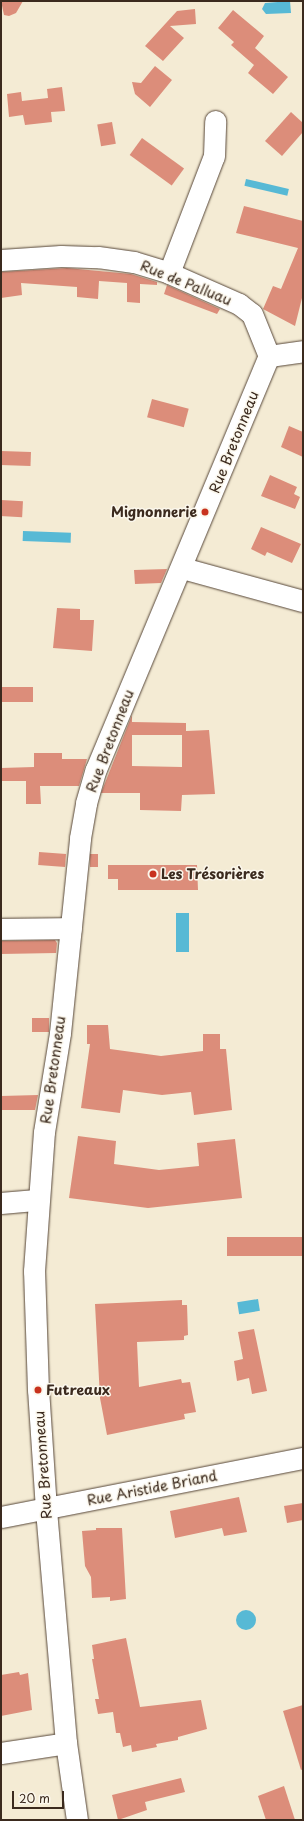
<!DOCTYPE html>
<html>
<head>
<meta charset="utf-8">
<style>
	body { margin:0 }
	#map { position:relative; width:304px; height:1821px; overflow:hidden; background:#f4ebd4; font-family:"Playpen Sans",sans-serif }
	div>[style] { position:absolute }
	[style*='--x'] { left:calc(var(--x)*1px); top:calc(var(--y)*1px); width:calc(var(--w)*1px); rotate:calc(var(--a)*1deg) }
	.water>* { inset:0; background:#57b9d5; transform-origin:0 0 }
	.round { border-radius:50% }
	.building>* { inset:0; background:#dc8d7a; transform-origin:0 0 }
	.roads { filter:drop-shadow(0 0 1px #574739) drop-shadow(0 0 1px #574739) }
	.minor>* { height:21px; margin:-10.5px; padding:0 10.5px; transform-origin:10.5px; border-radius:10.5px; background:#fff }
	.dots>* { width:11px; height:11px; translate:-50% -50%; box-sizing:border-box; border:2px solid #fbf7ec; border-radius:50% }
	span { translate:-50% -50%; white-space:nowrap; text-align:center; line-height:1.15; -webkit-text-stroke:3px #fbf7ec; paint-order:stroke }
	.street-label { font-size:14px; color:#3b2a1e }
	.poi-label { font-size:14px; color:#3b2a1e; font-weight:700 }
	.right { translate:-100% -50%; text-align:right }
	.left { translate:0 -50%; text-align:left }
	.frame { position:absolute; inset:0; border:2px solid #3b2a1e; pointer-events:none }
	.scale { position:absolute; left:12px; top:1791px; width:52px; height:18px; box-sizing:border-box; border:2px solid #3b2a1e; border-top:0; padding-left:5px; font-size:12px; line-height:14px; white-space:nowrap; color:#3b2a1e; -webkit-text-stroke:3px #fbf7ec; paint-order:stroke }
</style>
</head>
<body>
<div id="map">
	<div class="water">
		<i style="clip-path:polygon(290px 1px,291px 13px,266px 14px,262px 9px,265px 3px)"></i>
		<i style="left:246px;top:179px;width:44px;height:7px;rotate:13deg"></i>
		<i style="left:23px;top:531px;width:48px;height:10px;rotate:2deg"></i>
		<i style="left:176px;top:913px;width:13px;height:39px"></i>
		<i style="left:258px;top:1299px;width:12px;height:21px;rotate:81deg"></i>
		<i class="round" style="left:236px;top:1610px;width:20px;height:20px"></i>
	</div>
	<div class="building">
		<i style="clip-path:polygon(1px 1px,23px 1px,16px 13px,9px 16px,4px 15px)"></i>
		<i style="clip-path:polygon(195px 9px,196px 24px,170px 26px,184px 38px,163px 61px,145px 46px,177px 11px)"></i>
		<i style="clip-path:polygon(233px 10px,264px 36px,255px 48px,288px 77px,273px 94px,248px 73px,254px 65px,231px 45px,234px 42px,218px 28px)"></i>
		<i style="clip-path:polygon(155px 66px,172px 80px,150px 107px,135px 94px,132px 82px,141px 83px)"></i>
		<i style="clip-path:polygon(62px 87px,65px 111px,51px 112px,52px 122px,25px 125px,23px 115px,9px 117px,7px 94px,21px 92px,22px 101px,48px 98px,47px 89px)"></i>
		<i style="clip-path:polygon(291px 112px,303px 123px,303px 132px,282px 156px,265px 141px)"></i>
		<i style="left:112px;top:122px;width:22px;height:15px;rotate:80deg"></i>
		<i style="left:142px;top:138px;width:52px;height:21px;rotate:36deg"></i>
		<i style="clip-path:polygon(244px 206px,303px 221px,303px 294px,295px 326px,263px 309px,273px 286px,281px 289px,298px 248px,236px 233px)"></i>
		<i style="clip-path:polygon(67px 268px,131px 274px,157px 282px,157px 285px,140px 284px,140px 303px,127px 302px,127px 283px,99px 281px,98px 299px,77px 297px,77px 287px,21px 283px,22px 295px,1px 298px,1px 272px)"></i>
		<i style="clip-path:polygon(167px 285px,220px 309px,217px 314px,164px 294px)"></i>
		<i style="left:152px;top:399px;width:38px;height:19px;rotate:15deg"></i>
		<i style="clip-path:polygon(289px 426px,303px 432px,303px 457px,281px 447px)"></i>
		<i style="left:1px;top:451px;width:30px;height:14px;rotate:2deg"></i>
		<i style="clip-path:polygon(270px 475px,297px 487px,294px 494px,300px 497px,295px 509px,261px 496px)"></i>
		<i style="left:1px;top:500px;width:22px;height:16px;rotate:3deg"></i>
		<i style="clip-path:polygon(261px 527px,301px 544px,292px 563px,267px 552px,265px 556px,251px 549px)"></i>
		<i style="clip-path:polygon(167px 569px,161px 583px,135px 584px,134px 570px)"></i>
		<i style="clip-path:polygon(57px 608px,80px 609px,80px 620px,94px 620px,92px 651px,53px 648px)"></i>
		<i style="left:1px;top:687px;width:32px;height:15px"></i>
		<i style="clip-path:polygon(evenodd,132px 715px,132px 722px,186px 723px,186px 731px,209px 730px,215px 794px,182px 795px,181px 811px,140px 810px,140px 793px,101px 793px,132px 715px,132px 735px,182px 735px,182px 767px,132px 766px,132px 735px)"></i>
		<i style="clip-path:polygon(34px 753px,62px 753px,62px 759px,87px 759px,79px 786px,40px 786px,41px 804px,26px 804px,26px 781px,1px 781px,1px 768px,34px 767px)"></i>
		<i style="left:66px;top:854px;width:13px;height:27px;rotate:94deg"></i>
		<i style="left:90px;top:854px;width:8px;height:13px"></i>
		<i style="clip-path:polygon(108px 865px,197px 865px,198px 890px,118px 890px,118px 879px,108px 879px)"></i>
		<i style="clip-path:polygon(55px 940px,57px 943px,56px 953px,1px 954px,1px 941px)"></i>
		<i style="left:32px;top:1018px;width:17px;height:14px"></i>
		<i style="clip-path:polygon(87px 1025px,108px 1025px,110px 1049px,161px 1056px,203px 1051px,203px 1034px,220px 1034px,220px 1049px,226px 1049px,232px 1110px,194px 1115px,191px 1092px,162px 1095px,123px 1090px,120px 1113px,81px 1108px,90px 1044px,87px 1044px)"></i>
		<i style="clip-path:polygon(38px 1095px,35px 1110px,1px 1110px,1px 1096px)"></i>
		<i style="clip-path:polygon(78px 1136px,116px 1141px,114px 1164px,159px 1170px,199px 1166px,197px 1143px,235px 1139px,242px 1198px,148px 1208px,69px 1198px)"></i>
		<i style="left:303px;top:1237px;width:19px;height:76px;rotate:90deg"></i>
		<i style="clip-path:polygon(182px 1300px,182px 1305px,187px 1305px,188px 1335px,184px 1336px,184px 1340px,137px 1342px,139px 1387px,181px 1379px,182px 1383px,190px 1382px,196px 1412px,184px 1414px,185px 1419px,107px 1435px,100px 1398px,95px 1304px)"></i>
		<i style="clip-path:polygon(254px 1329px,267px 1391px,252px 1394px,249px 1378px,237px 1381px,234px 1361px,243px 1359px,238px 1332px)"></i>
		<i style="clip-path:polygon(239px 1497px,247px 1532px,224px 1536px,222px 1528px,175px 1538px,170px 1511px)"></i>
		<i style="clip-path:polygon(303px 1503px,303px 1520px,287px 1523px,284px 1506px)"></i>
		<i style="clip-path:polygon(96px 1528px,122px 1528px,126px 1599px,110px 1601px,110px 1597px,92px 1598px,91px 1577px,85px 1566px,82px 1531px,96px 1530px)"></i>
		<i style="clip-path:polygon(126px 1638px,140px 1707px,201px 1700px,207px 1729px,178px 1737px,178px 1740px,156px 1744px,157px 1747px,132px 1752px,131px 1745px,123px 1747px,120px 1733px,116px 1733px,113px 1712px,98px 1714px,95px 1699px,99px 1699px,92px 1659px,94px 1659px,92px 1645px)"></i>
		<i style="clip-path:polygon(19px 1672px,20px 1675px,28px 1673px,32px 1710px,1px 1716px,1px 1675px)"></i>
		<i style="clip-path:polygon(303px 1705px,303px 1769px,301px 1770px,283px 1711px)"></i>
		<i style="clip-path:polygon(181px 1778px,185px 1792px,145px 1802px,147px 1810px,118px 1820px,112px 1795px)"></i>
		<i style="clip-path:polygon(284px 1786px,295px 1820px,266px 1820px,258px 1796px)"></i>
	</div>
	<div class="roads">
		<div class="minor">
			<i style="--x:1;--y:260;--w:60;--a:-3.8"></i>
			<i style="--x:61;--y:256;--w:37;--a:2"></i>
			<i style="--x:98;--y:257;--w:36;--a:8"></i>
			<i style="--x:134;--y:262;--w:37;--a:17"></i>
			<i style="--x:169;--y:273;--w:77;--a:23.9"></i>
			<i style="--x:239;--y:304;--w:16;--a:38"></i>
			<i style="--x:252;--y:314;--w:45;--a:68"></i>
			<i style="--x:169;--y:273;--w:125;--a:-69"></i>
			<i style="--x:214;--y:156;--w:35;--a:-88"></i>
			<i style="--x:269;--y:356;--w:34;--a:-8"></i>
			<i style="--x:182;--y:568;--w:125;--a:15.3"></i>
			<i style="--x:1;--y:929;--w:70;--a:-0.8"></i>
			<i style="--x:1;--y:1203;--w:37;--a:-5"></i>
			<i style="--x:1;--y:1517;--w:308;--a:-11.1"></i>
			<i style="--x:1;--y:1753;--w:66;--a:-8.7"></i>
			<i style="--x:77;--y:1820;--w:78;--a:-98.1"></i>
			<i style="--x:66;--y:1743;--w:235;--a:-94.9"></i>
			<i style="--x:46;--y:1509;--w:119;--a:-93.8"></i>
			<i style="--x:38;--y:1390;--w:119;--a:-91.9"></i>
			<i style="--x:34;--y:1271;--w:139;--a:-85.9"></i>
			<i style="--x:44;--y:1132;--w:100;--a:-80.8"></i>
			<i style="--x:60;--y:1033;--w:196;--a:-84.1"></i>
			<i style="--x:80;--y:838;--w:36;--a:-80"></i>
			<i style="--x:86;--y:803;--w:35;--a:-74"></i>
			<i style="--x:96;--y:769;--w:448;--a:-67.3"></i>
		</div>
	</div>
	<div class="dots">
		<i style="left:205px;top:512px;background:#c8321e"></i>
		<i style="left:153px;top:874px;background:#c8321e"></i>
		<i style="left:38px;top:1390px;background:#c8321e"></i>
	</div>
	<div class="street-label">
		<span style="left:186px;top:283px;rotate:22deg">Rue de Palluau</span>
		<span style="left:234px;top:442px;rotate:-68deg">Rue Bretonneau</span>
		<span style="left:110px;top:741px;rotate:-69deg">Rue Bretonneau</span>
		<span style="left:53px;top:1070px;rotate:-82deg">Rue Bretonneau</span>
		<span style="left:43px;top:1465px;rotate:-94deg">Rue Bretonneau</span>
		<span style="left:152px;top:1488px;rotate:-11deg">Rue Aristide Briand</span>
	</div>
	<div class="poi-label">
		<span class="right" style="left:197px;top:512px">Mignonnerie</span>
		<span class="left" style="left:161px;top:874px">Les Trésorières</span>
		<span class="left" style="left:46px;top:1390px">Futreaux</span>
	</div>
	<div class="frame"></div>
	<div class="scale">20 m</div>
</div>
</body>
</html>
